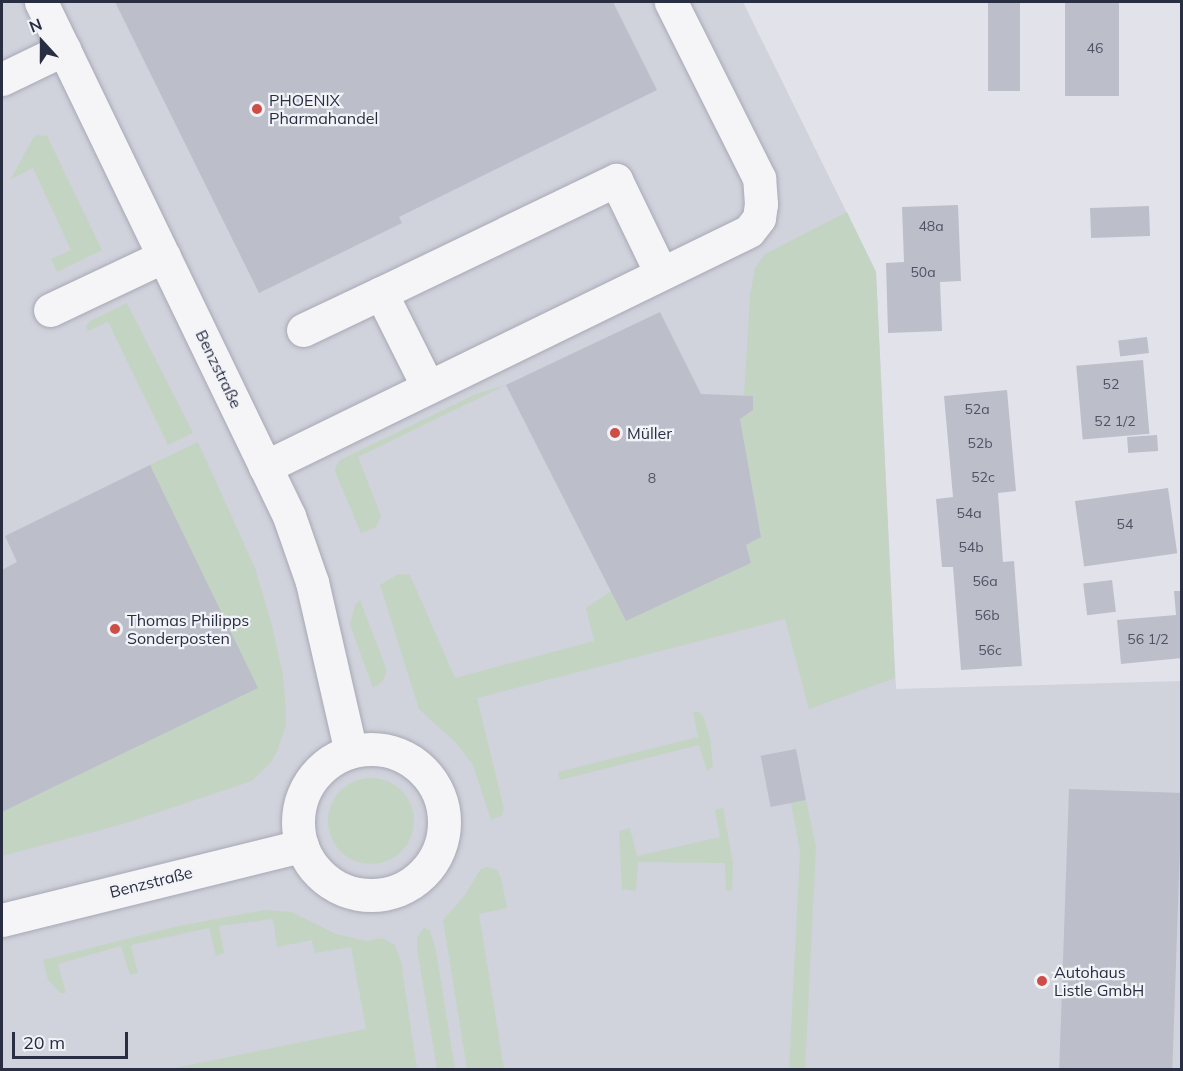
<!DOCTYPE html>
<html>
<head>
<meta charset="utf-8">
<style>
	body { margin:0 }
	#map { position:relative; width:1183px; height:1071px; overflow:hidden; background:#e2e3ea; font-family:Mulish,sans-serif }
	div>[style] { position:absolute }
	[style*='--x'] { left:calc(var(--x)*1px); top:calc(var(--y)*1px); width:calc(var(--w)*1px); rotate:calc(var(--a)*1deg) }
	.built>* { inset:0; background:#d0d2dc }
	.green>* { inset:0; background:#c4d4c3 }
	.round { border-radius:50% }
	.building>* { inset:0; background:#bcbeca; transform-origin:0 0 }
	.roads { filter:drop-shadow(0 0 2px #a7a9b4) drop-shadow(0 0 2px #a7a9b4) }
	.minor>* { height:33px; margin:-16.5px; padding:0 16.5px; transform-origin:16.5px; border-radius:16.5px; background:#f5f5f8 }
	.minor>.ring { margin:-16.5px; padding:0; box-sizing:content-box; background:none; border:33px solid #f5f5f8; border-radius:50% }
	.dots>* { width:16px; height:16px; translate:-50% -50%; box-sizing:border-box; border:3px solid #f1f3f7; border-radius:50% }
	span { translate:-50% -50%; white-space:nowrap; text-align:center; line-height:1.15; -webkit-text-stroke:4.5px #f1f3f7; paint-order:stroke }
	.number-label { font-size:14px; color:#4e5264 }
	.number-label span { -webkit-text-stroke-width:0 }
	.poi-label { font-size:16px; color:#2a2e42 }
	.left { translate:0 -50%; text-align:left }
	.street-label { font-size:16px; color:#2a2e42 }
	.frame { position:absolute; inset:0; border:3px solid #2a2e42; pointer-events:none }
	.north { position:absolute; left:12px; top:12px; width:60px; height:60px; -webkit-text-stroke:4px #f1f3f7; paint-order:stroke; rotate:339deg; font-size:16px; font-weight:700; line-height:24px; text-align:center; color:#2a2e42 }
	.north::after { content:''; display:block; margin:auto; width:21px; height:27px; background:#2a2e42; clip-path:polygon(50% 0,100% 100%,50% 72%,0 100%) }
	.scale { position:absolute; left:12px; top:1032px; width:116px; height:27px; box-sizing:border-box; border:3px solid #2a2e42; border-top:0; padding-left:8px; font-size:18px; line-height:21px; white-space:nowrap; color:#2a2e42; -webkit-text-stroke:4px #f1f3f7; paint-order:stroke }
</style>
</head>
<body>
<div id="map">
	<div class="built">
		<i style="clip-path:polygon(2px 2px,743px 2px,876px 272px,896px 689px,1181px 681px,1181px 1069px,2px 1070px)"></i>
	</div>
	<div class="green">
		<i style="clip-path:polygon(38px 135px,47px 136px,102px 250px,57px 272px,51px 259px,71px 250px,33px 168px,11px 179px,33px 138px)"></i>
		<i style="clip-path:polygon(847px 212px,876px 272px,895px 678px,809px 709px,785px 619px,477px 698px,504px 809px,502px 815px,491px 820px,473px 765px,457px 744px,419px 709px,380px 585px,398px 574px,410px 575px,455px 678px,594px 641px,586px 608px,611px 591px,626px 621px,751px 563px,746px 545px,761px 536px,740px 419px,753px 410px,753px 396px,744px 396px,750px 296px,755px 268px,765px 254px)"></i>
		<i style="clip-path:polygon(127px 303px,193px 433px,168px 445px,108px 322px,88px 331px,86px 326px,90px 321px)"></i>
		<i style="clip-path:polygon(506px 385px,358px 457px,381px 516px,376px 527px,361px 533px,336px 474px,335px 468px,340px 460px,476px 394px)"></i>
		<i style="clip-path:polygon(198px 442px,255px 568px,272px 625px,283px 676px,286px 709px,286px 725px,277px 751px,271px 762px,252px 781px,123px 824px,2px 856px,2px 812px,257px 688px,150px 465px)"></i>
		<i style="clip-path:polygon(360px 600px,387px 671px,382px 682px,373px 688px,350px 625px,355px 605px)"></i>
		<i style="clip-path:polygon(693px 712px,699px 712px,704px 718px,710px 738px,713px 766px,707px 771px,699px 745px,560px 780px,558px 772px,698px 737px)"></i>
		<i class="round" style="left:328px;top:778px;width:86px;height:86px"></i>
		<i style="clip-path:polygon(806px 800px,816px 847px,805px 1069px,789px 1070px,800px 851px,791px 803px)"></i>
		<i style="clip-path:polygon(723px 808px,733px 863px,732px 890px,726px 891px,725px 863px,638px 862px,636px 891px,622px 889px,619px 831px,630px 828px,637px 856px,720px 837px,715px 810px)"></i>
		<i style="clip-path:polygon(487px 867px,497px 870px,501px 878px,507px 908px,479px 914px,504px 1069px,467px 1069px,443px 920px,465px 895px,480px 870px)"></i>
		<i style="clip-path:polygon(264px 910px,291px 912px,336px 934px,366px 941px,382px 938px,395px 945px,401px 962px,417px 1069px,170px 1069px,366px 1029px,351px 947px,315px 953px,312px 940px,277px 947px,273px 919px,219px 926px,224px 953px,216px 956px,209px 928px,131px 945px,138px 973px,130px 975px,121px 946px,58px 964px,66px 993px,60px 993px,48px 980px,43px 960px,174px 927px)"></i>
		<i style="clip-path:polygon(424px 927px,430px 931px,436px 951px,455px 1069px,437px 1069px,417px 948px,417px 938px)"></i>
	</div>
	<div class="building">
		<i style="clip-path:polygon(115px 2px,613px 2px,657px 90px,399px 217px,402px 223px,259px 293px)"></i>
		<i style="left:988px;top:2px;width:32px;height:89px"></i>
		<i style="left:1065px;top:2px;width:54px;height:94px"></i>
		<i style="clip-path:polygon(958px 205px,961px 281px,940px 282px,942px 331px,888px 333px,886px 263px,904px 262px,902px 207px)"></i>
		<i style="left:1149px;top:206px;width:30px;height:59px;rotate:88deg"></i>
		<i style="clip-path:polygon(660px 312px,701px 394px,753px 396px,753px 410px,740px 419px,761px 537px,746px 545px,751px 563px,626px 621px,506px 385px)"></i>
		<i style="left:1147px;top:337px;width:16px;height:29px;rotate:83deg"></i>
		<i style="left:1143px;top:360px;width:74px;height:67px;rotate:85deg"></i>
		<i style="clip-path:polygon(1007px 390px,1016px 491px,998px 493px,1003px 562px,1014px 561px,1022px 666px,961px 670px,953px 567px,942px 567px,936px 499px,953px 497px,944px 396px)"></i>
		<i style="left:1157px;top:435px;width:16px;height:30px;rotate:86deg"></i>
		<i style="clip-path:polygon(150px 465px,258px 688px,2px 812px,2px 570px,17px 562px,5px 536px)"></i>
		<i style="left:1168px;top:488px;width:66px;height:94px;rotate:82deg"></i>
		<i style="left:1112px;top:580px;width:32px;height:29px;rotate:83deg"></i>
		<i style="clip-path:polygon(1174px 591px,1182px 591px,1182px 658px,1121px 664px,1117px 620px,1176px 615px)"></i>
		<i style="left:796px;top:749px;width:52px;height:36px;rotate:79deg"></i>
		<i style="left:1069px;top:789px;width:113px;height:281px;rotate:2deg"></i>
	</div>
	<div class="roads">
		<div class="minor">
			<i style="--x:41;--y:2;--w:571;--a:64.24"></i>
			<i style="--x:289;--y:516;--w:70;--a:70.8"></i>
			<i style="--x:312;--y:582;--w:174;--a:77.1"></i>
			<i style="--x:2;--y:79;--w:69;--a:-25.8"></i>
			<i style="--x:50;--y:310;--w:126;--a:-25.3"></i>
			<i style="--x:303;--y:330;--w:86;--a:-25.4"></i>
			<i style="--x:428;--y:387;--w:105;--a:-116.6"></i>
			<i style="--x:381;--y:293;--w:261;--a:-25.7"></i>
			<i style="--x:616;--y:180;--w:103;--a:64.2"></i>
			<i style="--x:265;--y:467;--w:538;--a:-25.99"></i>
			<i style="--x:749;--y:231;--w:16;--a:-52"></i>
			<i style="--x:759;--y:218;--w:14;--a:-82"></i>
			<i style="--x:761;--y:204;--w:26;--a:-94"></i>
			<i style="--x:759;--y:178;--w:197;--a:-116.6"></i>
			<i class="ring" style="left:298px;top:749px;width:113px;height:113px"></i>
			<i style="--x:2;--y:920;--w:309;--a:-13.9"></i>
		</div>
	</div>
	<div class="dots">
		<i style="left:257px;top:109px;background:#cf4d47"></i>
		<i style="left:615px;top:433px;background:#cf4d47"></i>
		<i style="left:115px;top:629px;background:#cf4d47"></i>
		<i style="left:1042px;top:981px;background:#cf4d47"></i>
	</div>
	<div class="number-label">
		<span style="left:1095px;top:48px">46</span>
		<span style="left:931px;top:226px">48a</span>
		<span style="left:923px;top:272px">50a</span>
		<span style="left:1111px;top:384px">52</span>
		<span style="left:977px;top:409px">52a</span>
		<span style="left:1115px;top:421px">52 1/2</span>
		<span style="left:980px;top:443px">52b</span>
		<span style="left:983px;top:477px">52c</span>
		<span style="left:652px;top:478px">8</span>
		<span style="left:969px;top:513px">54a</span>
		<span style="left:1125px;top:524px">54</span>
		<span style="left:971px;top:547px">54b</span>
		<span style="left:985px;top:581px">56a</span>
		<span style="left:987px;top:615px">56b</span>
		<span style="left:1148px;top:639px">56 1/2</span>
		<span style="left:990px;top:650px">56c</span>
	</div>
	<div class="poi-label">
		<span class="left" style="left:269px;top:109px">PHOENIX<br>Pharmahandel</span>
		<span class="left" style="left:627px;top:433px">Müller</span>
		<span class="left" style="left:127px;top:629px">Thomas Philipps<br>Sonderposten</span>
		<span class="left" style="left:1054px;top:981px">Autohaus<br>Listle GmbH</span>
	</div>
	<div class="street-label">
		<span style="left:219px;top:369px;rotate:64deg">Benzstraße</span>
		<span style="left:151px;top:882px;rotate:-14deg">Benzstraße</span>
	</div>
	<div class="frame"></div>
	<div class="north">N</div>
	<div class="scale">20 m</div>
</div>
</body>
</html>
